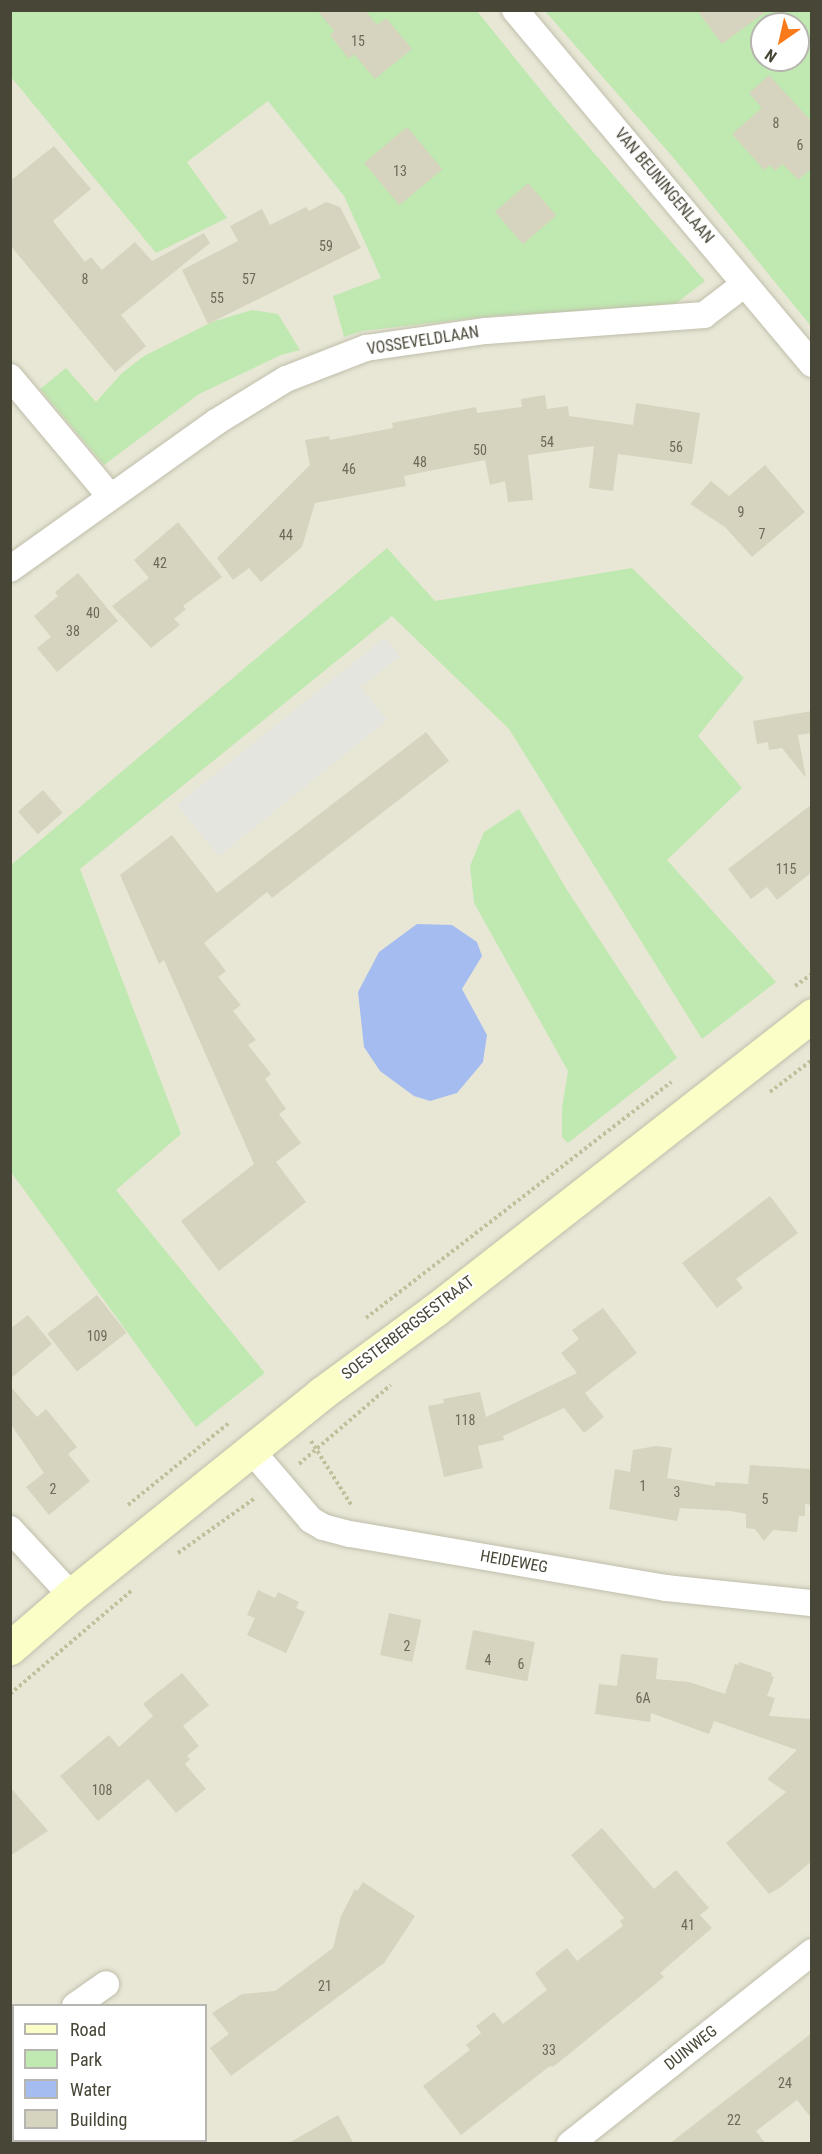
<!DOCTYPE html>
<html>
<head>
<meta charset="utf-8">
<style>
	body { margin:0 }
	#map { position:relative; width:822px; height:2154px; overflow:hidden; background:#f4f4e8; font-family:"Roboto Condensed",sans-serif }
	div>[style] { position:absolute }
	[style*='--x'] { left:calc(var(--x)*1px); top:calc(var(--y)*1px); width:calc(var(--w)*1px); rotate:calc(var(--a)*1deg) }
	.residential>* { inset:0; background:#e8e7d6 }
	.green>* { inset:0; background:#c0e8b1 }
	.parking>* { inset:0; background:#e5e5e0 }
	.water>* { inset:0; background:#a5bcf0 }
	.building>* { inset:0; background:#d6d3be; transform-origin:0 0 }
	.path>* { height:4px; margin-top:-2px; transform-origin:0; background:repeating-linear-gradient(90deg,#c1bf9c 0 3px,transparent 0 6px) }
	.roads { filter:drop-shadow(0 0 2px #c0beab) drop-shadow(0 0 2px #c0beab) }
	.minor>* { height:26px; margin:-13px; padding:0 13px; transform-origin:13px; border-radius:13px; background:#fff }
	.secondary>* { height:33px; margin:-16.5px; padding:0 16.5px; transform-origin:16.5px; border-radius:16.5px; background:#fcfec8 }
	span { translate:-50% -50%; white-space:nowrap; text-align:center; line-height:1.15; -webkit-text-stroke:4.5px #fff; paint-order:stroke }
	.number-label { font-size:14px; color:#6c6959 }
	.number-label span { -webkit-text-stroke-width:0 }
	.street-label { font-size:16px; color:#484637 }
	.frame { position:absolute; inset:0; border:12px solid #484637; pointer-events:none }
	.legend { position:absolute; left:12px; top:2004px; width:195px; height:138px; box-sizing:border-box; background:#fff; border:2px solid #b6b5af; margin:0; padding:8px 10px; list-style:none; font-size:18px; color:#484637 }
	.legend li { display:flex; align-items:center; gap:12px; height:30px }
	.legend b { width:30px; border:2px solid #b6b5af }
	.north { position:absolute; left:750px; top:12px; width:60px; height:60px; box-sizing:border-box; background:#fff; border:2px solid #b6b5af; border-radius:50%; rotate:214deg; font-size:16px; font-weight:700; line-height:24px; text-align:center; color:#484637 }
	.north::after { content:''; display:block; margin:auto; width:21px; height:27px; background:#f97a1a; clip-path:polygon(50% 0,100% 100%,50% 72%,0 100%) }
</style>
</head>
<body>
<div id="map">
	<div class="residential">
		<i style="clip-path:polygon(evenodd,11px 11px,811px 11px,811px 2143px,11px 2143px,11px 11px,762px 24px,798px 24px,798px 60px,762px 60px,762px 24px,11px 11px,14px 2006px,206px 2006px,206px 2140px,14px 2140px,14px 2006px)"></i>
	</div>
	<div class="green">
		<i style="clip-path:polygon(10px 11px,477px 11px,556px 109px,705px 281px,674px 305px,492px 316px,362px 331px,344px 337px,333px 296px,381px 278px,344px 196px,268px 101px,187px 162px,227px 218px,156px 253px,11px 77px)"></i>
		<i style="clip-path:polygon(evenodd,545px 11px,811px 11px,811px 326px,671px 155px,545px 11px,762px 24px,798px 24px,798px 60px,762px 60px,762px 24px)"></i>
		<i style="clip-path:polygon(252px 310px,278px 314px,300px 350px,281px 355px,199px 394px,104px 465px,40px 389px,66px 368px,96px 402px,122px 373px,144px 356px,212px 322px)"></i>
		<i style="clip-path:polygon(387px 548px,435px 601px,632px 568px,744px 678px,698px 736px,742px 788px,667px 860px,776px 982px,702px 1039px,509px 729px,392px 616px,80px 869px,181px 1134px,116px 1190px,265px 1373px,196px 1427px,11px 1172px,11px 865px)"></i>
		<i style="clip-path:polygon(519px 809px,567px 890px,677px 1058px,568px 1143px,562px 1137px,562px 1108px,568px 1071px,474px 903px,470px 866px,484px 832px)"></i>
	</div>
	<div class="parking">
		<i style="clip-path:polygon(384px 638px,400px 656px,361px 687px,387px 720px,219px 856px,177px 805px)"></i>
	</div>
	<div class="water">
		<i style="clip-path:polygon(417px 924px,452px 925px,477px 942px,482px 956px,462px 989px,487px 1035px,483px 1062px,457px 1093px,430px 1101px,414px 1096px,380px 1071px,364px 1047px,358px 992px,379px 952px)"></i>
	</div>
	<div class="building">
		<i style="clip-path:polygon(317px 10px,365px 10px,377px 25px,386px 18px,412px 49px,375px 79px,354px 54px,349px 59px,330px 35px,334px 31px)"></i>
		<i style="clip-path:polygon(697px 10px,768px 10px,722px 44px)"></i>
		<i style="clip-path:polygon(769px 75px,812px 122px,812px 168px,798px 180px,783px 164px,775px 171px,770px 165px,764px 170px,732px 134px,762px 108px,749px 93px)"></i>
		<i style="left:407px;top:127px;width:55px;height:56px;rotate:50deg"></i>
		<i style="clip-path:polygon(54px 146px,91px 189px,53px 221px,85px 262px,91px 257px,102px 270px,135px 242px,152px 261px,204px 233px,210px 243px,121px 315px,146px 346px,115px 372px,10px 245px,10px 181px)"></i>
		<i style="left:528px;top:183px;width:43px;height:44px;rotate:49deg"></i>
		<i style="clip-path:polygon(326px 202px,340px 207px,361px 248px,208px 324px,182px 270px,238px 241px,230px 226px,262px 209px,270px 225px,306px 207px,309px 211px)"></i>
		<i style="clip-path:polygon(545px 395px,547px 409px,568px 406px,569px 416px,633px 425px,636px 403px,700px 413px,692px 464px,618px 454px,613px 491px,589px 488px,594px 446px,528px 455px,533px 500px,508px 502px,505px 481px,490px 485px,485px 460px,444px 468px,404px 476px,406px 486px,315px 503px,302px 547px,261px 582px,249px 568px,233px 580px,217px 558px,310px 465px,305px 440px,329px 436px,330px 440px,393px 428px,392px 423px,476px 407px,477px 413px,522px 407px,521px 399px)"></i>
		<i style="clip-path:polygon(765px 465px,805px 512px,752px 557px,725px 527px,690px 504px,711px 481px,729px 496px)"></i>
		<i style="clip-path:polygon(178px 522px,222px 577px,183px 606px,186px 609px,174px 619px,180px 625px,151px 648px,112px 606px,149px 578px,134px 560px)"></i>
		<i style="clip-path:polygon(78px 573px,118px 621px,57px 672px,37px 648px,51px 637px,34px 616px,58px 596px,55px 592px)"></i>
		<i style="clip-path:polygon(812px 711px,812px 733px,798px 735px,806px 778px,782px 748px,769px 750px,768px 742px,757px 744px,753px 721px)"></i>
		<i style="clip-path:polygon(426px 732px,449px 761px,272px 898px,267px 892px,204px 943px,226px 971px,218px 977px,241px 1005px,233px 1011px,256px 1040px,248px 1045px,271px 1074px,265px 1079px,286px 1109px,279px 1114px,301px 1143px,276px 1162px,306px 1202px,219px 1271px,181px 1221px,254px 1164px,164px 960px,159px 964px,120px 875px,172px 835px,217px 893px)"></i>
		<i style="left:43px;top:790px;width:30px;height:33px;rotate:49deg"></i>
		<i style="clip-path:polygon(812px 804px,812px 872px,777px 900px,767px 887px,751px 899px,728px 869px)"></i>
		<i style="clip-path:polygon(770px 1196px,798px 1233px,736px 1279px,743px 1288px,717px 1308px,682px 1263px)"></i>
		<i style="left:97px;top:1295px;width:48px;height:63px;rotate:52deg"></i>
		<i style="clip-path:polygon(603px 1308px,637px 1353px,585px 1393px,604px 1417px,584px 1433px,564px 1408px,503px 1436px,504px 1440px,478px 1446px,483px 1468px,444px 1477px,428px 1406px,444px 1403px,443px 1399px,480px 1392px,486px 1417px,577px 1373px,561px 1353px,579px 1339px,572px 1330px)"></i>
		<i style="clip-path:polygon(28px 1315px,52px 1344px,10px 1379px,10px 1329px)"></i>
		<i style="clip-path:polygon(10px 1386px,37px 1417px,46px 1409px,77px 1447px,68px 1454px,90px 1481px,49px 1515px,26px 1487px,44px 1473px,10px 1423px)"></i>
		<i style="clip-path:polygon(656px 1446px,672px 1448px,667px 1478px,715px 1486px,715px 1482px,748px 1484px,750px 1465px,812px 1469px,812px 1505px,805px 1504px,805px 1516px,799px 1516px,797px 1532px,773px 1530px,764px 1541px,755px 1529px,746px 1528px,746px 1514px,731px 1511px,680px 1508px,677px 1521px,609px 1509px,615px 1469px,630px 1472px,633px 1450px)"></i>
		<i style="clip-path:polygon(258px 1590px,275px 1598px,278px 1592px,299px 1602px,296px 1608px,305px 1612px,286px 1653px,247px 1635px,255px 1618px,247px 1615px)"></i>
		<i style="left:389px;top:1613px;width:33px;height:43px;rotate:12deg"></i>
		<i style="left:473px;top:1630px;width:63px;height:40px;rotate:11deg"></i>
		<i style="clip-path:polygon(621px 1654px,658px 1658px,656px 1679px,689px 1682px,725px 1694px,735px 1664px,738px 1665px,739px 1662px,772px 1673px,771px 1676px,774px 1677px,767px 1696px,775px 1698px,769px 1716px,812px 1719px,812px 1861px,781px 1887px,769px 1894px,726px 1843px,786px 1792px,767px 1779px,797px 1750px,714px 1721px,709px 1734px,651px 1713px,650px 1722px,595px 1714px,599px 1684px,617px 1686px)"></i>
		<i style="clip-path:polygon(182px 1673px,209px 1705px,183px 1726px,199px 1746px,187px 1756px,190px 1759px,185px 1764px,206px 1789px,176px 1813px,148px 1779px,98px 1821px,60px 1776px,109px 1735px,119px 1747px,153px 1716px,143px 1704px)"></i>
		<i style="clip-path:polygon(10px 1787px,48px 1831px,10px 1856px)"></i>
		<i style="clip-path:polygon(602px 1828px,654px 1889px,676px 1870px,709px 1908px,700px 1915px,712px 1928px,660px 1973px,664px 1977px,553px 2067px,550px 2066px,461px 2135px,423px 2086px,470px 2050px,466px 2045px,481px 2033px,476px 2026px,494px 2012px,503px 2024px,547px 1990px,535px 1973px,567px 1948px,577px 1961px,623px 1926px,620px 1921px,624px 1918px,571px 1855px)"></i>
		<i style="clip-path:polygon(363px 1882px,415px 1916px,384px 1963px,231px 2076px,210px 2048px,229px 2034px,212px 2013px,242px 1994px,275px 1991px,333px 1948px,341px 1916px,355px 1889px,357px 1891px)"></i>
		<i style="clip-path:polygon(812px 2033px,812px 2119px,797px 2100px,756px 2131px,766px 2144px,669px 2144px)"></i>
		<i style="clip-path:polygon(338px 2115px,354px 2144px,287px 2144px)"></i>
	</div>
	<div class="path">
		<i style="--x:795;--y:986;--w:21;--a:-35"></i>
		<i style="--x:770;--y:1092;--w:53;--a:-37.3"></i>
		<i style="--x:366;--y:1318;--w:386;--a:-37.7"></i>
		<i style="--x:311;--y:1441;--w:77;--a:57.8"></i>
		<i style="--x:299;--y:1464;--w:121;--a:-40.7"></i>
		<i style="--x:128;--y:1505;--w:130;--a:-39.1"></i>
		<i style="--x:178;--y:1553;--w:95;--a:-35.5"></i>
		<i style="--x:10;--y:1694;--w:159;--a:-40.4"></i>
	</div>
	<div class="roads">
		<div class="minor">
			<i style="--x:515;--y:10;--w:462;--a:50"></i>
			<i style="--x:10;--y:377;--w:155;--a:50"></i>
			<i style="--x:10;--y:569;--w:253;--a:-35.5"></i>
			<i style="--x:216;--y:422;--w:82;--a:-31.6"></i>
			<i style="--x:286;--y:379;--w:86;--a:-21.2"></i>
			<i style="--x:366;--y:348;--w:121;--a:-8.1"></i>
			<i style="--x:486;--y:331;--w:219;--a:-4.2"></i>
			<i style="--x:704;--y:315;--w:51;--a:-37.1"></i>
			<i style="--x:251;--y:1450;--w:92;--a:49.4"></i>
			<i style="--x:311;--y:1520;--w:14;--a:30"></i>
			<i style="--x:323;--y:1527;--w:28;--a:15"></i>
			<i style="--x:350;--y:1534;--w:321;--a:9.7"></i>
			<i style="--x:666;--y:1588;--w:147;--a:5.9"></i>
			<i style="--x:10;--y:1529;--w:90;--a:47.3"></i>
			<i style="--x:75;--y:2006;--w:38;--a:-35"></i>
			<i style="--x:10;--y:2051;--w:4;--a:-27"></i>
			<i style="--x:570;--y:2144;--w:309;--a:-38.4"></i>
		</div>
		<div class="secondary">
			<i style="--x:10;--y:1648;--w:81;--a:-41"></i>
			<i style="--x:71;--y:1595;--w:322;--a:-38.8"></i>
			<i style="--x:322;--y:1393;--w:140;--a:-36.3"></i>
			<i style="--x:435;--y:1310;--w:479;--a:-38"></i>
		</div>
	</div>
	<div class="number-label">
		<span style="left:358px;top:41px">15</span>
		<span style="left:776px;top:123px">8</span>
		<span style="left:800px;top:145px">6</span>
		<span style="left:400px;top:171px">13</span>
		<span style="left:326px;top:246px">59</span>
		<span style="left:85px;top:279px">8</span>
		<span style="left:249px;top:279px">57</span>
		<span style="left:217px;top:298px">55</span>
		<span style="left:547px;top:442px">54</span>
		<span style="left:676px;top:447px">56</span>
		<span style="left:480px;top:450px">50</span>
		<span style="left:420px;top:462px">48</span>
		<span style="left:349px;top:469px">46</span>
		<span style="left:741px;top:512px">9</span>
		<span style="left:762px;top:534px">7</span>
		<span style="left:286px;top:535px">44</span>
		<span style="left:160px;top:563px">42</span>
		<span style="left:93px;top:613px">40</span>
		<span style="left:73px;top:631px">38</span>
		<span style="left:786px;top:869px">115</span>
		<span style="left:97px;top:1336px">109</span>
		<span style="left:465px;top:1420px">118</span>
		<span style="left:643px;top:1486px">1</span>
		<span style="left:53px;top:1489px">2</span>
		<span style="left:677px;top:1492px">3</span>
		<span style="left:765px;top:1499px">5</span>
		<span style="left:407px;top:1646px">2</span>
		<span style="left:488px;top:1660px">4</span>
		<span style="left:521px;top:1664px">6</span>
		<span style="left:643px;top:1698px">6A</span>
		<span style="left:102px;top:1790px">108</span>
		<span style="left:688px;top:1925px">41</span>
		<span style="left:325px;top:1986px">21</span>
		<span style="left:549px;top:2050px">33</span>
		<span style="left:785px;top:2083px">24</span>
		<span style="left:734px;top:2120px">22</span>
	</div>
	<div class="street-label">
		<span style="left:664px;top:186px;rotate:50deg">VAN BEUNINGENLAAN</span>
		<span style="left:423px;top:341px;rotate:-9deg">VOSSEVELDLAAN</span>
		<span style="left:408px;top:1328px;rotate:-37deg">SOESTERBERGSESTRAAT</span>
		<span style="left:514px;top:1562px;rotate:10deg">HEIDEWEG</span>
		<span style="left:691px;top:2048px;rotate:-38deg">DUINWEG</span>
	</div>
	<div class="frame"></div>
	<ul class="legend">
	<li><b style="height:8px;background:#fcfec8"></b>Road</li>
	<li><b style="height:16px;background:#c0e8b1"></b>Park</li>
	<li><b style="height:16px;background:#a5bcf0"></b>Water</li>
	<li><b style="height:16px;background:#d6d3be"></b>Building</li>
	</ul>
	<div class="north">N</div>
</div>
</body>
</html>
